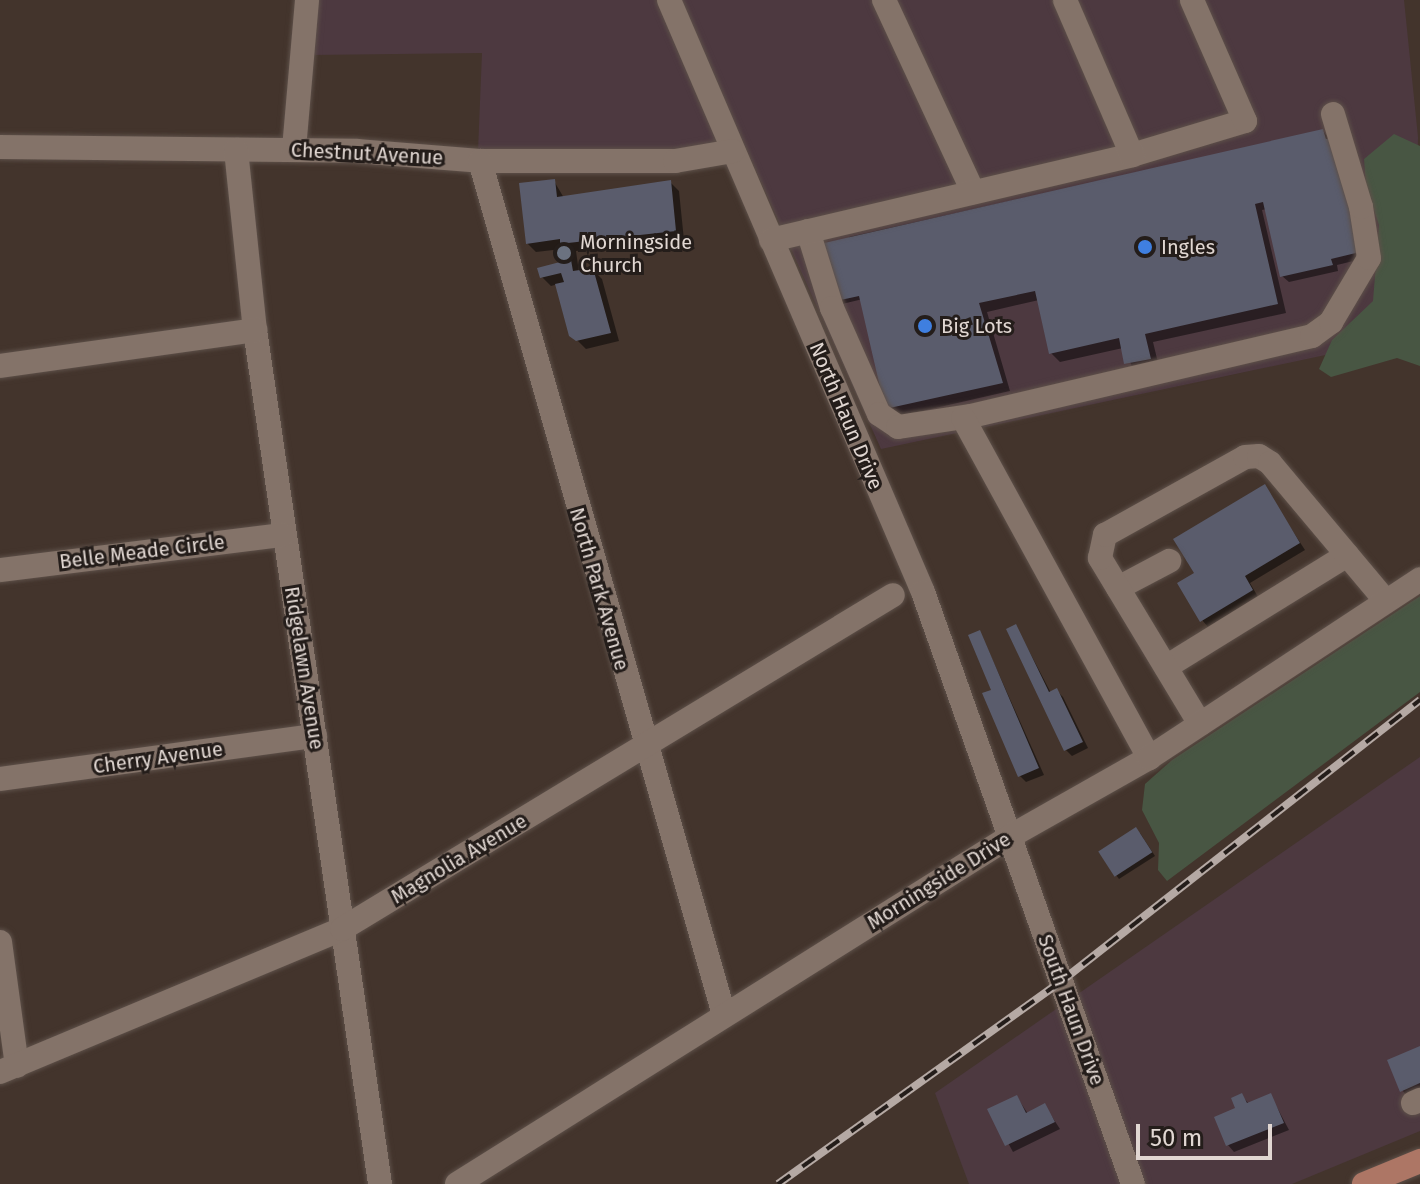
<!DOCTYPE html>
<html>
<head>
<meta charset="utf-8">
<style>
	body { margin:0 }
	#map { position:relative; width:1420px; height:1184px; overflow:hidden; background:#43342c; font-family:"Fira Sans",sans-serif }
	div>[style] { position:absolute }
	[style*='--x'] { left:calc(var(--x)*1px); top:calc(var(--y)*1px); width:calc(var(--w)*1px); rotate:calc(var(--a)*1deg) }
	.commercial>* { inset:0; background:#4d3940 }
	.green>* { inset:0; background:#485643 }
	.shadow>* { inset:0; background:#0007 }
	.building>* { inset:0; background:#5a5c6c; transform-origin:0 0 }
	.roads { filter:drop-shadow(0 0 2px #5d5049) drop-shadow(0 0 2px #5d5049) }
	.minor>* { height:24px; margin:-12px; padding:0 12px; transform-origin:12px; border-radius:12px; background:#847369 }
	.major>* { height:24px; margin:-12px; padding:0 12px; transform-origin:12px; border-radius:12px; background:#ad7665 }
	.rail>* { height:8px; margin-top:-4px; transform-origin:0; background:repeating-linear-gradient(90deg,#241d1a 0 15px,#b5a9a4 0 30px); box-sizing:border-box; border-block:2px solid #b5a9a4 }
	.dots>* { width:22px; height:22px; translate:-50% -50%; box-sizing:border-box; border:4px solid #241d1a; border-radius:50% }
	span { translate:-50% -50%; white-space:nowrap; text-align:center; line-height:1.15; -webkit-text-stroke:6px #241d1a; paint-order:stroke }
	.street-label { font-size:20px; color:#e1d7d2 }
	.poi-label { font-size:20px; color:#e1d7d2 }
	.left { translate:0 -50%; text-align:left }
	.scale { position:absolute; left:1136px; top:1124px; width:136px; height:36px; box-sizing:border-box; border:4px solid #e1d7d2; border-top:0; padding-left:10px; font-size:24px; line-height:28px; white-space:nowrap; color:#e1d7d2; -webkit-text-stroke:6px #241d1a; paint-order:stroke }
</style>
</head>
<body>
<div id="map">
	<div class="commercial">
		<i style="clip-path:polygon(316px 0,1404px 0,1418px 137px,1415px 336px,881px 449px,742px 140px,682px 149px,478px 151px,482px 53px,309px 55px)"></i>
		<i style="clip-path:polygon(1420px 757px,1420px 1131px,1292px 1184px,969px 1184px,935px 1093px)"></i>
	</div>
	<div class="green">
		<i style="clip-path:polygon(1394px 134px,1420px 146px,1420px 366px,1397px 358px,1331px 377px,1319px 369px,1332px 340px,1373px 301px,1379px 225px,1366px 187px,1364px 159px)"></i>
		<i style="clip-path:polygon(1420px 596px,1420px 692px,1167px 881px,1158px 870px,1159px 843px,1142px 810px,1145px 784px,1172px 760px)"></i>
	</div>
	<div class="shadow">
		<i style="clip-path:polygon(1323px 131px,1329px 138px,1366px 258px,1337px 265px,1338px 271px,1289px 282px,1282px 276px,1267px 209px,1262px 210px,1286px 313px,1153px 342px,1159px 367px,1135px 372px,1123px 348px,1060px 362px,1051px 353px,1039px 300px,987px 312px,1010px 391px,896px 417px,887px 408px,863px 299px,842px 304px,838px 300px,849px 237px)"></i>
		<i style="clip-path:polygon(554px 181px,564px 198px,670px 182px,679px 191px,684px 240px,576px 251px,579px 272px,593px 270px,602px 279px,619px 341px,586px 349px,571px 334px,558px 284px,551px 286px,542px 277px,562px 264px,562px 249px,536px 252px,527px 243px)"></i>
		<i style="clip-path:polygon(1264px 487px,1305px 550px,1250px 583px,1258px 597px,1208px 627px,1202px 620px,1197px 574px)"></i>
		<i style="clip-path:polygon(1016px 626px,1051px 693px,1056px 690px,1063px 697px,1088px 748px,1072px 756px,1065px 749px)"></i>
		<i style="clip-path:polygon(980px 632px,1044px 775px,1026px 782px,1020px 776px)"></i>
		<i style="clip-path:polygon(1140px 833px,1155px 856px,1119px 879px,1116px 875px)"></i>
		<i style="clip-path:polygon(1420px 1048px,1420px 1092px,1408px 1097px,1402px 1090px)"></i>
		<i style="clip-path:polygon(1242px 1096px,1249px 1104px,1271px 1096px,1289px 1130px,1234px 1152px,1228px 1145px)"></i>
		<i style="clip-path:polygon(1017px 1097px,1028px 1114px,1045px 1106px,1060px 1129px,1013px 1152px,990px 1110px)"></i>
	</div>
	<div class="building">
		<i style="clip-path:polygon(1323px 129px,1326px 139px,1334px 137px,1360px 252px,1331px 259px,1333px 265px,1280px 277px,1263px 202px,1255px 204px,1278px 304px,1145px 334px,1151px 359px,1124px 364px,1119px 338px,1049px 354px,1035px 291px,979px 303px,1003px 383px,885px 409px,859px 296px,836px 301px,824px 243px)"></i>
		<i style="clip-path:polygon(555px 179px,557px 197px,671px 180px,676px 231px,568px 243px,573px 271px,593px 268px,611px 333px,576px 341px,569px 336px,555px 284px,564px 282px,561px 273px,540px 278px,537px 268px,560px 262px,560px 239px,526px 244px,519px 183px)"></i>
		<i style="clip-path:polygon(1265px 484px,1300px 543px,1245px 576px,1253px 590px,1200px 622px,1177px 583px,1194px 573px,1173px 539px)"></i>
		<i style="clip-path:polygon(1016px 624px,1049px 692px,1057px 688px,1083px 742px,1064px 751px,1006px 629px)"></i>
		<i style="clip-path:polygon(980px 630px,1039px 768px,1018px 777px,982px 693px,991px 690px,968px 635px)"></i>
		<i style="left:1136px;top:827px;width:30px;height:45px;rotate:57deg"></i>
		<i style="clip-path:polygon(1420px 1046px,1420px 1083px,1400px 1092px,1387px 1060px)"></i>
		<i style="clip-path:polygon(1242px 1093px,1247px 1103px,1271px 1093px,1284px 1123px,1226px 1146px,1214px 1117px,1235px 1108px,1231px 1098px)"></i>
		<i style="clip-path:polygon(1017px 1095px,1026px 1113px,1045px 1103px,1055px 1122px,1005px 1146px,987px 1109px)"></i>
	</div>
	<div class="roads">
		<div class="minor">
			<i style="--x:669;--y:0;--w:644;--a:66.78"></i>
			<i style="--x:923;--y:592;--w:628;--a:70.47"></i>
			<i style="--x:884;--y:0;--w:212;--a:65.1"></i>
			<i style="--x:0;--y:147;--w:357;--a:0.6"></i>
			<i style="--x:357;--y:151;--w:123;--a:4.6"></i>
			<i style="--x:480;--y:161;--w:195;--a:0"></i>
			<i style="--x:675;--y:161;--w:59;--a:-9.8"></i>
			<i style="--x:294;--y:149;--w:150;--a:-85"></i>
			<i style="--x:236;--y:150;--w:181;--a:84"></i>
			<i style="--x:255;--y:330;--w:863;--a:81.67"></i>
			<i style="--x:1132;--y:155;--w:118;--a:-16.7"></i>
			<i style="--x:1245;--y:121;--w:132;--a:-113.7"></i>
			<i style="--x:480;--y:161;--w:888;--a:74.05"></i>
			<i style="--x:808;--y:231;--w:81;--a:72.7"></i>
			<i style="--x:832;--y:308;--w:116;--a:66.1"></i>
			<i style="--x:879;--y:414;--w:23;--a:34"></i>
			<i style="--x:898;--y:427;--w:74;--a:-8.6"></i>
			<i style="--x:971;--y:416;--w:350;--a:-13.2"></i>
			<i style="--x:1312;--y:336;--w:24;--a:-36"></i>
			<i style="--x:1331;--y:322;--w:74;--a:-59.3"></i>
			<i style="--x:1369;--y:258;--w:52;--a:-98.9"></i>
			<i style="--x:1361;--y:207;--w:97;--a:-106.8"></i>
			<i style="--x:771;--y:240;--w:371;--a:-13.2"></i>
			<i style="--x:1132;--y:155;--w:169;--a:-113.4"></i>
			<i style="--x:0;--y:366;--w:258;--a:-8"></i>
			<i style="--x:963;--y:418;--w:388;--a:61.3"></i>
			<i style="--x:0;--y:570;--w:285;--a:-7.1"></i>
			<i style="--x:1118;--y:588;--w:58;--a:-27.9"></i>
			<i style="--x:1166;--y:667;--w:213;--a:-31.7"></i>
			<i style="--x:1200;--y:724;--w:194;--a:-121.1"></i>
			<i style="--x:1100;--y:558;--w:24;--a:-78"></i>
			<i style="--x:1105;--y:535;--w:160;--a:-29.1"></i>
			<i style="--x:1245;--y:457;--w:14;--a:-4"></i>
			<i style="--x:1259;--y:456;--w:13;--a:32"></i>
			<i style="--x:1270;--y:463;--w:180;--a:50"></i>
			<i style="--x:0;--y:779;--w:318;--a:-7.8"></i>
			<i style="--x:0;--y:942;--w:125;--a:82.2"></i>
			<i style="--x:0;--y:1072;--w:371;--a:-22.7"></i>
			<i style="--x:342;--y:929;--w:644;--a:-31.22"></i>
			<i style="--x:1413;--y:1103;--w:8;--a:-23"></i>
			<i style="--x:457;--y:1184;--w:654;--a:-32.14"></i>
			<i style="--x:1011;--y:836;--w:159;--a:-29.5"></i>
			<i style="--x:1149;--y:758;--w:325;--a:-33.4"></i>
		</div>
		<div class="major">
			<i style="--x:1364;--y:1184;--w:61;--a:-22.3"></i>
		</div>
	</div>
	<div class="rail">
		<i style="--x:778;--y:1184;--w:345;--a:-35.6"></i>
		<i style="--x:1059;--y:983;--w:459;--a:-38.1"></i>
	</div>
	<div class="dots">
		<i style="left:1145px;top:247px;background:#3f7fe0"></i>
		<i style="left:564px;top:253px;background:#6b7280"></i>
		<i style="left:925px;top:326px;background:#3f7fe0"></i>
	</div>
	<div class="street-label">
		<span style="left:367px;top:154px;rotate:3deg">Chestnut Avenue</span>
		<span style="left:846px;top:416px;rotate:67deg">North Haun Drive</span>
		<span style="left:142px;top:552px;rotate:-7deg">Belle Meade Circle</span>
		<span style="left:599px;top:589px;rotate:74deg">North Park Avenue</span>
		<span style="left:304px;top:668px;rotate:81deg">Ridgelawn Avenue</span>
		<span style="left:158px;top:758px;rotate:-8deg">Cherry Avenue</span>
		<span style="left:459px;top:859px;rotate:-31deg">Magnolia Avenue</span>
		<span style="left:939px;top:881px;rotate:-32deg">Morningside Drive</span>
		<span style="left:1071px;top:1010px;rotate:70deg">South Haun Drive</span>
	</div>
	<div class="poi-label">
		<span class="left" style="left:580px;top:254px">Morningside<br>Church</span>
		<span class="left" style="left:1161px;top:247px">Ingles</span>
		<span class="left" style="left:941px;top:326px">Big Lots</span>
	</div>
	<div class="scale">50 m</div>
</div>
</body>
</html>
